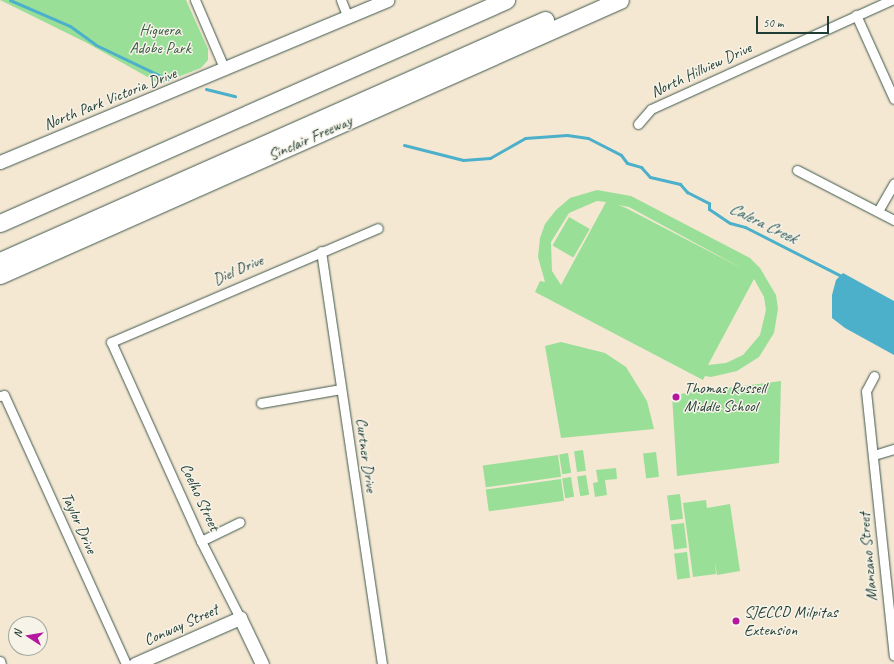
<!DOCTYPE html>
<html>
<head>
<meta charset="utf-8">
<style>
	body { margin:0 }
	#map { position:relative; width:894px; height:664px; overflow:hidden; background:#f4e8d3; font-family:Caveat,sans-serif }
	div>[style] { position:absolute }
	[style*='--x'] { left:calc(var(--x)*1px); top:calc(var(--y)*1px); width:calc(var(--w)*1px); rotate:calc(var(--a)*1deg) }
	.green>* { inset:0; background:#9adf97; transform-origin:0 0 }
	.water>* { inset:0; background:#4cb0cb }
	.stream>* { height:3px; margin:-1.5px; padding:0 1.5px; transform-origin:1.5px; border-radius:1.5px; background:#4cb0cb }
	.roads { filter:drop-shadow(0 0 1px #3f574c) drop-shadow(0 0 1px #3f574c) }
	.street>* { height:9px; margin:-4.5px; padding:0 4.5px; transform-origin:4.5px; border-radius:4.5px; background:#fff }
	.secondary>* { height:13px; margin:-6.5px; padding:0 6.5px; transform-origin:6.5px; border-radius:6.5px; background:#fff }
	.highway>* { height:17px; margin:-8.5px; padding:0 8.5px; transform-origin:8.5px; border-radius:8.5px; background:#fff }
	.dots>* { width:11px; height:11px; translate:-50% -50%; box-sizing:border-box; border:2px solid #f7f3e8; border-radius:50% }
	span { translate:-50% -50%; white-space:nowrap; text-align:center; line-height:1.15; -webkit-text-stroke:3px #f7f3e8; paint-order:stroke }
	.park-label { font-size:16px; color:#385d48 }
	.street-label { font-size:16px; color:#1f3d34 }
	.poi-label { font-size:16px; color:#1f3d34 }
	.left { translate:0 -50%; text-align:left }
	.water-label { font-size:17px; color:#2a5a5a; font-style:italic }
	.north { position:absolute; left:8px; top:616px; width:40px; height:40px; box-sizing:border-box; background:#f7f3e8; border:1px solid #a1aaa0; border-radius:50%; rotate:282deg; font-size:11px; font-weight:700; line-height:16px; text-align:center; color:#1f3d34 }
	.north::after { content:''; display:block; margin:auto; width:14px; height:18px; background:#b5179e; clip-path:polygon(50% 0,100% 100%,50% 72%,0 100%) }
	.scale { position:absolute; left:756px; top:16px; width:73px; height:18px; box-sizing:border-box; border:2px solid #1f3d34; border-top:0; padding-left:5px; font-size:12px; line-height:14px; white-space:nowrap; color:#1f3d34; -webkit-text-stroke:3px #f7f3e8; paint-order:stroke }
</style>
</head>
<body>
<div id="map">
	<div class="green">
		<i style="clip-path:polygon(0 0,186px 0,208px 49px,208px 60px,201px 68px,160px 84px,87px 43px)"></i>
		<i style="clip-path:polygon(evenodd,597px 190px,631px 196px,750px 258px,760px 268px,776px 295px,778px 309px,774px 333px,759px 357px,737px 371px,711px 377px,705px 376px,703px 380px,535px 292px,540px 281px,545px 282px,538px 257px,540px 238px,545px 224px,556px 210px,570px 198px,597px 190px,597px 201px,606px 202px,561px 285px,552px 271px,551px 242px,569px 213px,597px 201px,597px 190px,618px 205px,629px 207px,745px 270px,626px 208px,618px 205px,597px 190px,754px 279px,764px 297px,766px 310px,760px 335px,743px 355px,726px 363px,708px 365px,754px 279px)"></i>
		<i style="left:569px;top:217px;width:24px;height:33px;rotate:30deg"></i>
		<i style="clip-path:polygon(561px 342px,605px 353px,626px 367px,647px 401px,654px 429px,561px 438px,545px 346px)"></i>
		<i style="clip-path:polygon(781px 381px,779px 463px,677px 476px,672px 395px)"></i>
		<i style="left:583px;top:450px;width:21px;height:9px;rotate:82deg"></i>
		<i style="left:656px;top:452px;width:25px;height:13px;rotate:83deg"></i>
		<i style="left:568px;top:453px;width:20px;height:9px;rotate:81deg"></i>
		<i style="left:558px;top:455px;width:22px;height:76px;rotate:82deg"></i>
		<i style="clip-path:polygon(616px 468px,617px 479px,605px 480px,607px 495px,595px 497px,593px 483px,598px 482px,596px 470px)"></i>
		<i style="left:586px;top:475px;width:20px;height:9px;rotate:81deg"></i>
		<i style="left:571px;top:477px;width:20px;height:9px;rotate:81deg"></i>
		<i style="left:561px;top:479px;width:22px;height:76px;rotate:82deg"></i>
		<i style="left:680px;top:494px;width:25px;height:13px;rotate:83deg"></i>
		<i style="clip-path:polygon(706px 500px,707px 508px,730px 504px,740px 571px,717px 575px,715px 562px,716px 574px,693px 577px,683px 503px)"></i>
		<i style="left:684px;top:523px;width:25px;height:13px;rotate:83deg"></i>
		<i style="left:687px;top:552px;width:26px;height:13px;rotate:83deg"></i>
	</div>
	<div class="water">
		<i style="clip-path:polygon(843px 273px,894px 301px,894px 355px,845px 328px,832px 318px,832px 295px,836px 280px)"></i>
	</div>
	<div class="stream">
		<i style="--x:10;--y:0;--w:65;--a:23.4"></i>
		<i style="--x:70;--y:26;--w:32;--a:36"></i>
		<i style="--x:96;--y:45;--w:79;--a:25.6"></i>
		<i style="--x:206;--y:89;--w:30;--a:14"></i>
		<i style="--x:404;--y:145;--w:61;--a:14.3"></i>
		<i style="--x:463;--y:160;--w:27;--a:-4"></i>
		<i style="--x:490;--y:158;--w:40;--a:-29.7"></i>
		<i style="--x:525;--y:138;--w:42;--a:-4.1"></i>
		<i style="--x:567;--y:135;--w:21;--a:8"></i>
		<i style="--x:588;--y:138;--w:37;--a:27"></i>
		<i style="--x:621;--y:155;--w:10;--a:53"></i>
		<i style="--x:627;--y:163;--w:15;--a:16"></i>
		<i style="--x:641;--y:167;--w:13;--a:48"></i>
		<i style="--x:650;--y:177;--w:31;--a:13"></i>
		<i style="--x:680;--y:184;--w:11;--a:49"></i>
		<i style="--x:687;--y:192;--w:25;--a:27"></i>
		<i style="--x:709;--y:203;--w:6;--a:90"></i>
		<i style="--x:709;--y:209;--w:25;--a:34"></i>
		<i style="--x:730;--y:223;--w:16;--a:15"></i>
		<i style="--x:745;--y:227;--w:110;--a:27"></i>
	</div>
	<div class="roads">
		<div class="street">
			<i style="--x:195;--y:0;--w:76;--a:66.8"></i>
			<i style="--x:341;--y:0;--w:18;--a:68"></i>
			<i style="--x:856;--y:15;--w:92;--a:65.7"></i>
			<i style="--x:638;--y:124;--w:20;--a:-49"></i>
			<i style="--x:651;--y:109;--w:264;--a:-24.4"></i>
			<i style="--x:797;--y:170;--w:109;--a:27.3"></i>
			<i style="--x:878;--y:211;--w:32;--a:-60"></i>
			<i style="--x:321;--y:251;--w:417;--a:81.6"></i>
			<i style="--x:874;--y:376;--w:17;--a:118"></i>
			<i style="--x:866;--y:391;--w:266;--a:84"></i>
			<i style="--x:0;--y:396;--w:4;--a:-14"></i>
			<i style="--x:4;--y:395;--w:295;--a:65.6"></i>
			<i style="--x:261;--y:403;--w:81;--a:-9.9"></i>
			<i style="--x:874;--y:455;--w:21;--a:-17"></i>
			<i style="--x:201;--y:541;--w:43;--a:-26"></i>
			<i style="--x:240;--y:618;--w:86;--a:-116.9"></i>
			<i style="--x:201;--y:541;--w:218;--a:-114.3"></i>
			<i style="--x:111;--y:342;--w:290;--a:-23.1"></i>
			<i style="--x:0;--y:661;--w:3;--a:72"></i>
		</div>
		<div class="secondary">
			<i style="--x:0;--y:162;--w:420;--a:-22.7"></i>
			<i style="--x:135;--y:664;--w:115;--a:-23.7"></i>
			<i style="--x:240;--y:618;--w:51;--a:64.4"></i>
		</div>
		<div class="highway">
			<i style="--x:0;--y:223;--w:553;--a:-23.78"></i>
			<i style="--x:0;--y:261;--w:596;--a:-23.86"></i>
			<i style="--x:0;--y:275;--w:678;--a:-23.92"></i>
		</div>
	</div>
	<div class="dots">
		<i style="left:676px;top:397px;background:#b5179e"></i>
		<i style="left:736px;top:621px;background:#b5179e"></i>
	</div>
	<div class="park-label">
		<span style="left:160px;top:39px">Higuera<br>Adobe Park</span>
	</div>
	<div class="street-label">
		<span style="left:701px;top:70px;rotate:-25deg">North Hillview Drive</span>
		<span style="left:110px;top:99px;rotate:-22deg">North Park Victoria Drive</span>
		<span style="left:310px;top:138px;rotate:-24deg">Sinclair Freeway</span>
		<span style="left:238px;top:270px;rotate:-23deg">Diel Drive</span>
		<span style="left:366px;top:455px;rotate:82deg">Curtner Drive</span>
		<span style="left:200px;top:497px;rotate:65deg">Coelho Street</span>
		<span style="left:79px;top:523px;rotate:66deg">Taylor Drive</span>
		<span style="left:868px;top:557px;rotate:-95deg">Manzano Street</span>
		<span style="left:181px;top:625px;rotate:-24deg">Conway Street</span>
	</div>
	<div class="poi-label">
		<span class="left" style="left:684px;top:397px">Thomas Russell<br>Middle School</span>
		<span class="left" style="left:744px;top:621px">SJECCD Milpitas<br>Extension</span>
	</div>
	<div class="water-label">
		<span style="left:763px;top:223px;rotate:26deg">Calera Creek</span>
	</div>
	<div class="north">N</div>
	<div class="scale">50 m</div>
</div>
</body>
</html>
